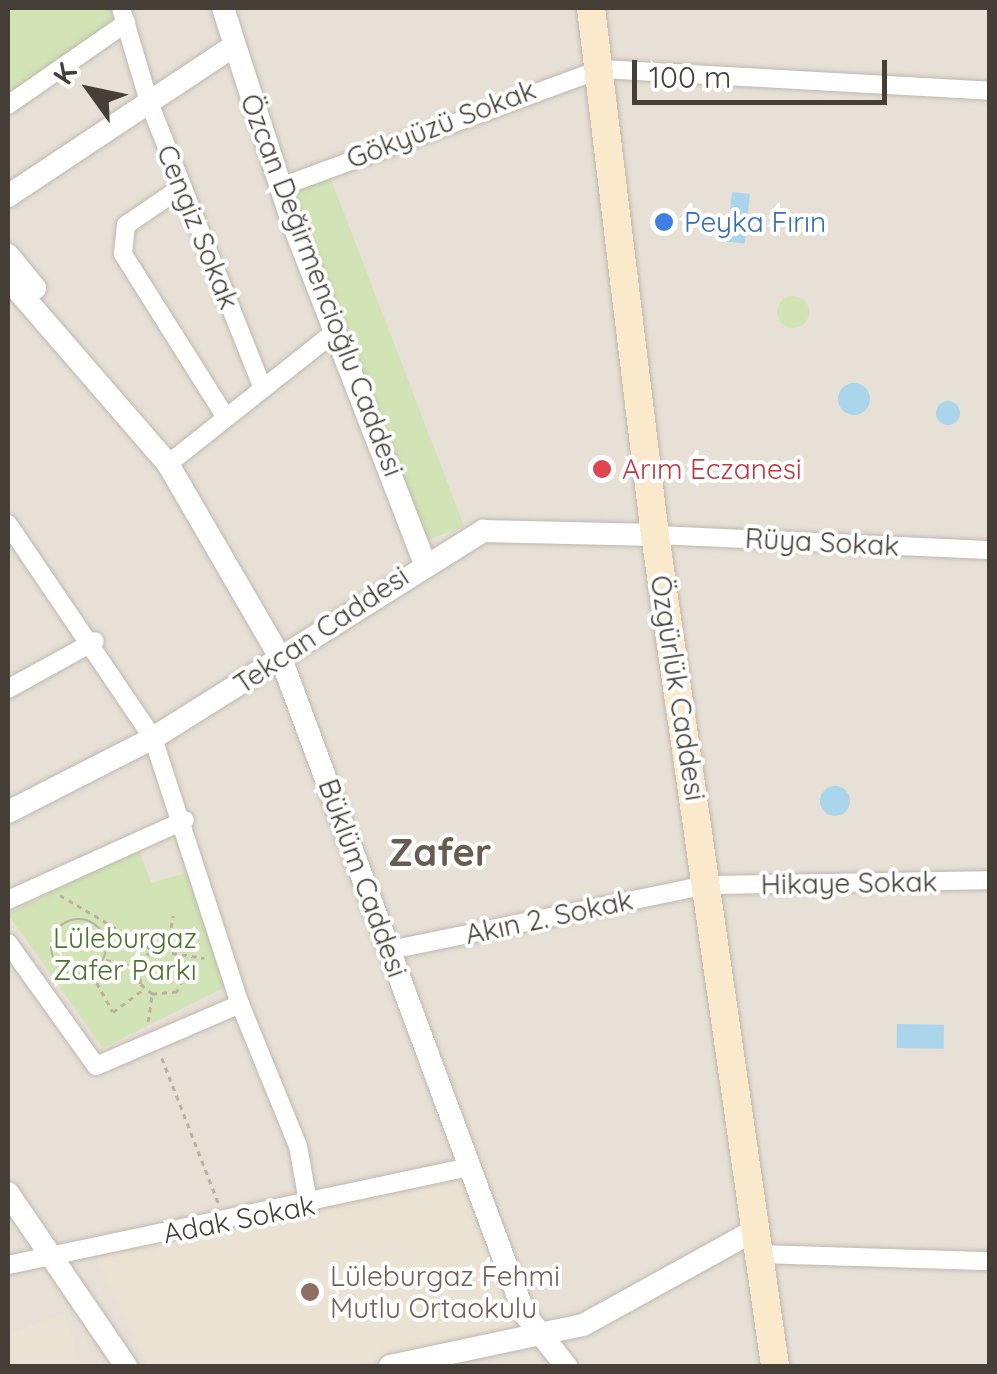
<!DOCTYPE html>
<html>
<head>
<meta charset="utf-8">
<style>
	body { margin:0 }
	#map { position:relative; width:997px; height:1374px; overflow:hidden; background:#f3efe8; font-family:Quicksand,sans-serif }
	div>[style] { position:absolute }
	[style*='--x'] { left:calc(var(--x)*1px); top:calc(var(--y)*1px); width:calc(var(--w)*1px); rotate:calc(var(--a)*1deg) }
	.residential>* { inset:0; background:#e6e0d7; transform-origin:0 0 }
	.education>* { inset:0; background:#eae2d3 }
	.green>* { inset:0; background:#d2e3b5; transform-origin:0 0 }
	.round { border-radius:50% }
	.water>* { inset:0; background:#aad5ea; transform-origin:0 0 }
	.path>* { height:2.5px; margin-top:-1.25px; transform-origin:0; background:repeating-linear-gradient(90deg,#beb09e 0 5px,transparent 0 10px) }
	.path>.ring { margin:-1.25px; padding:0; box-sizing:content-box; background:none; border:2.5px solid #beb09e; border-radius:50% }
	.roads { filter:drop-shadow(0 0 2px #c0b8af) drop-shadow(0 0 2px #c0b8af) }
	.minor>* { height:18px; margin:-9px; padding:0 9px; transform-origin:9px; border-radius:9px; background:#fff }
	.tertiary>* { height:22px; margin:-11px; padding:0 11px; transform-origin:11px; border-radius:11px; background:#fff }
	.secondary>* { height:28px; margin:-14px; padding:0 14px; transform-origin:14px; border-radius:14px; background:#faeacb }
	.dots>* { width:28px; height:28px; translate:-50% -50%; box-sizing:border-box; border:5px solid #fff; border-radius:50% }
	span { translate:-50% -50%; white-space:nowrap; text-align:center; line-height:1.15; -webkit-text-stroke:8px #fff; paint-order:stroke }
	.street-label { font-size:28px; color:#453f37 }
	.shop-label { font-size:28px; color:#366cbe }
	.left { translate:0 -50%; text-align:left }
	.health-label { font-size:28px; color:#be3a42 }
	.park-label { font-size:28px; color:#4f7230 }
	.education-label { font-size:28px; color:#785e54 }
	.district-label { font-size:38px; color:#675c50; font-weight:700 }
	.frame { position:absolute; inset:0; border:10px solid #453f37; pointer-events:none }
	.north { position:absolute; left:40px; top:40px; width:100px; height:100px; -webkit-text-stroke:8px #fff; paint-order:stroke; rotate:303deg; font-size:28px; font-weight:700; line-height:40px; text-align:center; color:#453f37 }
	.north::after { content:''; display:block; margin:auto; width:35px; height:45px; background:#453f37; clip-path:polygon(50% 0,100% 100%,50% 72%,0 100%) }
	.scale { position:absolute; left:632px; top:60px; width:255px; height:45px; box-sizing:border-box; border:5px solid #453f37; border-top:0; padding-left:12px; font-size:30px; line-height:35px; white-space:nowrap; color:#453f37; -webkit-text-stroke:8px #fff; paint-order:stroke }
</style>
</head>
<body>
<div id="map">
	<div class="residential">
		<i style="left:8px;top:8px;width:981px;height:1358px"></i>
	</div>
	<div class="education">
		<i style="clip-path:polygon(463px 1176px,520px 1328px,346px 1366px,148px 1366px,95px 1257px)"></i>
		<i style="clip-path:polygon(64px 1313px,81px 1366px,8px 1366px,8px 1334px)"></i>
	</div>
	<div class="green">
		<i style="clip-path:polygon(8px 8px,114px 8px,118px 20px,8px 96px)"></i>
		<i style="left:330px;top:177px;width:374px;height:42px;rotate:69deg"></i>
		<i class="round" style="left:777px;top:296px;width:32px;height:32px"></i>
		<i style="clip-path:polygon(138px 847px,151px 883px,189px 872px,229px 985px,103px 1048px,8px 914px)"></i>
	</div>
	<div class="water">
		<i style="left:732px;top:192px;width:18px;height:50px;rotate:6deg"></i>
		<i class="round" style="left:838px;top:383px;width:32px;height:32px"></i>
		<i class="round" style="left:936px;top:401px;width:24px;height:24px"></i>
		<i class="round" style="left:820px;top:786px;width:30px;height:30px"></i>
		<i style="left:897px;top:1024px;width:47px;height:24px;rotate:1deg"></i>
	</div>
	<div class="path">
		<i style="--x:60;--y:895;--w:106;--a:30.7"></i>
		<i class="ring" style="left:51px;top:919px;width:53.5px;height:53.5px"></i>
		<i style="--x:167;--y:947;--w:32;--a:-79"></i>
		<i style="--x:106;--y:960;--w:32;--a:14"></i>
		<i style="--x:191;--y:962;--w:33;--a:115"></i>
		<i style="--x:177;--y:992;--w:25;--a:175"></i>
		<i style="--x:152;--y:994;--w:16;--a:-140"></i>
		<i style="--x:140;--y:984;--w:22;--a:-90"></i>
		<i style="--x:140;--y:962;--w:17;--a:-45"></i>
		<i style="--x:152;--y:950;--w:53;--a:8.7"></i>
		<i style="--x:92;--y:974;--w:43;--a:61.1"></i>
		<i style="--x:113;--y:1012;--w:38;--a:-37"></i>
		<i style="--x:148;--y:1022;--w:28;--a:-82"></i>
		<i style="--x:162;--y:1058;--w:157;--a:68.7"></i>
	</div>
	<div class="roads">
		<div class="minor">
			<i style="--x:121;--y:8;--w:101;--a:73.4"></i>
			<i style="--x:150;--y:105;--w:303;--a:68.3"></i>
			<i style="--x:8;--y:105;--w:144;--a:-34.8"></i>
			<i style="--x:283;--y:186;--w:339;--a:-20.2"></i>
			<i style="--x:601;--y:69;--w:390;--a:3.2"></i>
			<i style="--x:182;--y:187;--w:68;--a:145.8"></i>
			<i style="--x:126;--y:225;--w:29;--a:96"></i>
			<i style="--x:123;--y:254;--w:191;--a:57.8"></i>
			<i style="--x:168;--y:464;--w:214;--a:-38.4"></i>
			<i style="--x:8;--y:524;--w:258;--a:55.9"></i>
			<i style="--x:153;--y:738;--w:280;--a:71.9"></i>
			<i style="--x:240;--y:1004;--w:153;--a:67.8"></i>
			<i style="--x:298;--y:1146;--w:62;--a:79.8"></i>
			<i style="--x:655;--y:535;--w:335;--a:2.6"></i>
			<i style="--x:8;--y:689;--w:99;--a:-28.9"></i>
			<i style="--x:8;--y:900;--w:194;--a:-24.3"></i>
			<i style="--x:8;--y:943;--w:151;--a:54.4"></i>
			<i style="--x:96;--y:1066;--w:157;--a:-23.3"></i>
			<i style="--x:390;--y:950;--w:325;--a:-11.6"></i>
			<i style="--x:708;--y:885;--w:282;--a:-1"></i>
			<i style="--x:761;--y:1254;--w:229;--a:1.8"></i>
			<i style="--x:8;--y:1265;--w:471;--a:-12"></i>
		</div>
		<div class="tertiary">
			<i style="--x:223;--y:8;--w:224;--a:72.1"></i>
			<i style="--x:292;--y:221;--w:365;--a:68.8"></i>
			<i style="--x:8;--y:196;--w:269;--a:-33.6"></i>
			<i style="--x:8;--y:255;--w:43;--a:50.7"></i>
			<i style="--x:8;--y:279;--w:245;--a:49.1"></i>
			<i style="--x:168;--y:464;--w:228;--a:59.9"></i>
			<i style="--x:282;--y:661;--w:695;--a:69.64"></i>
			<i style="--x:524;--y:1313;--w:68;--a:51.6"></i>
			<i style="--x:8;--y:812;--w:163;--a:-27"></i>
			<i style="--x:153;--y:738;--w:390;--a:-32.1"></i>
			<i style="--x:483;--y:531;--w:172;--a:1.3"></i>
			<i style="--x:8;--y:1193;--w:209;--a:55.7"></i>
			<i style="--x:390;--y:1366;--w:197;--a:-12"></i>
			<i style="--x:583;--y:1325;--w:199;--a:-28.9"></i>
		</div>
		<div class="secondary">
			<i style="--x:591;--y:8;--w:531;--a:83.08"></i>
			<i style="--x:655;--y:535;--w:840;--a:81.78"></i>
		</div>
	</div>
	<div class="dots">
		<i style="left:664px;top:222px;background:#3f7fe0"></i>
		<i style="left:602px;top:469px;background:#e0444e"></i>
		<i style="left:310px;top:1292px;background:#8d6e63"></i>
	</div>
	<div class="street-label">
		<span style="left:441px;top:124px;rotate:-21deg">Gökyüzü Sokak</span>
		<span style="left:198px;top:227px;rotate:68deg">Cengiz Sokak</span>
		<span style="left:322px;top:285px;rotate:69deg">Özcan Değirmencioğlu Caddesi</span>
		<span style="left:822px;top:542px;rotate:3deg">Rüya Sokak</span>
		<span style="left:321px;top:630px;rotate:-34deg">Tekcan Caddesi</span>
		<span style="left:678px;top:688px;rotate:81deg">Özgürlük Caddesi</span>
		<span style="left:363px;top:878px;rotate:70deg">Büklüm Caddesi</span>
		<span style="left:849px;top:883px;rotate:-1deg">Hikaye Sokak</span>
		<span style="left:549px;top:917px;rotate:-12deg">Akın 2. Sokak</span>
		<span style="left:239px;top:1219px;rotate:-11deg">Adak Sokak</span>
	</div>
	<div class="shop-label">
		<span class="left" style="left:684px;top:222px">Peyka Fırın</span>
	</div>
	<div class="health-label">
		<span class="left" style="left:622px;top:469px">Arım Eczanesi</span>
	</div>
	<div class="park-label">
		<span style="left:125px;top:954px">Lüleburgaz<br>Zafer Parkı</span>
	</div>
	<div class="education-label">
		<span class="left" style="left:330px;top:1292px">Lüleburgaz Fehmi<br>Mutlu Ortaokulu</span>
	</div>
	<div class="district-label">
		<span style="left:440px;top:853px">Zafer</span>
	</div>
	<div class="frame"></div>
	<div class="north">K</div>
	<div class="scale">100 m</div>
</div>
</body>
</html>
